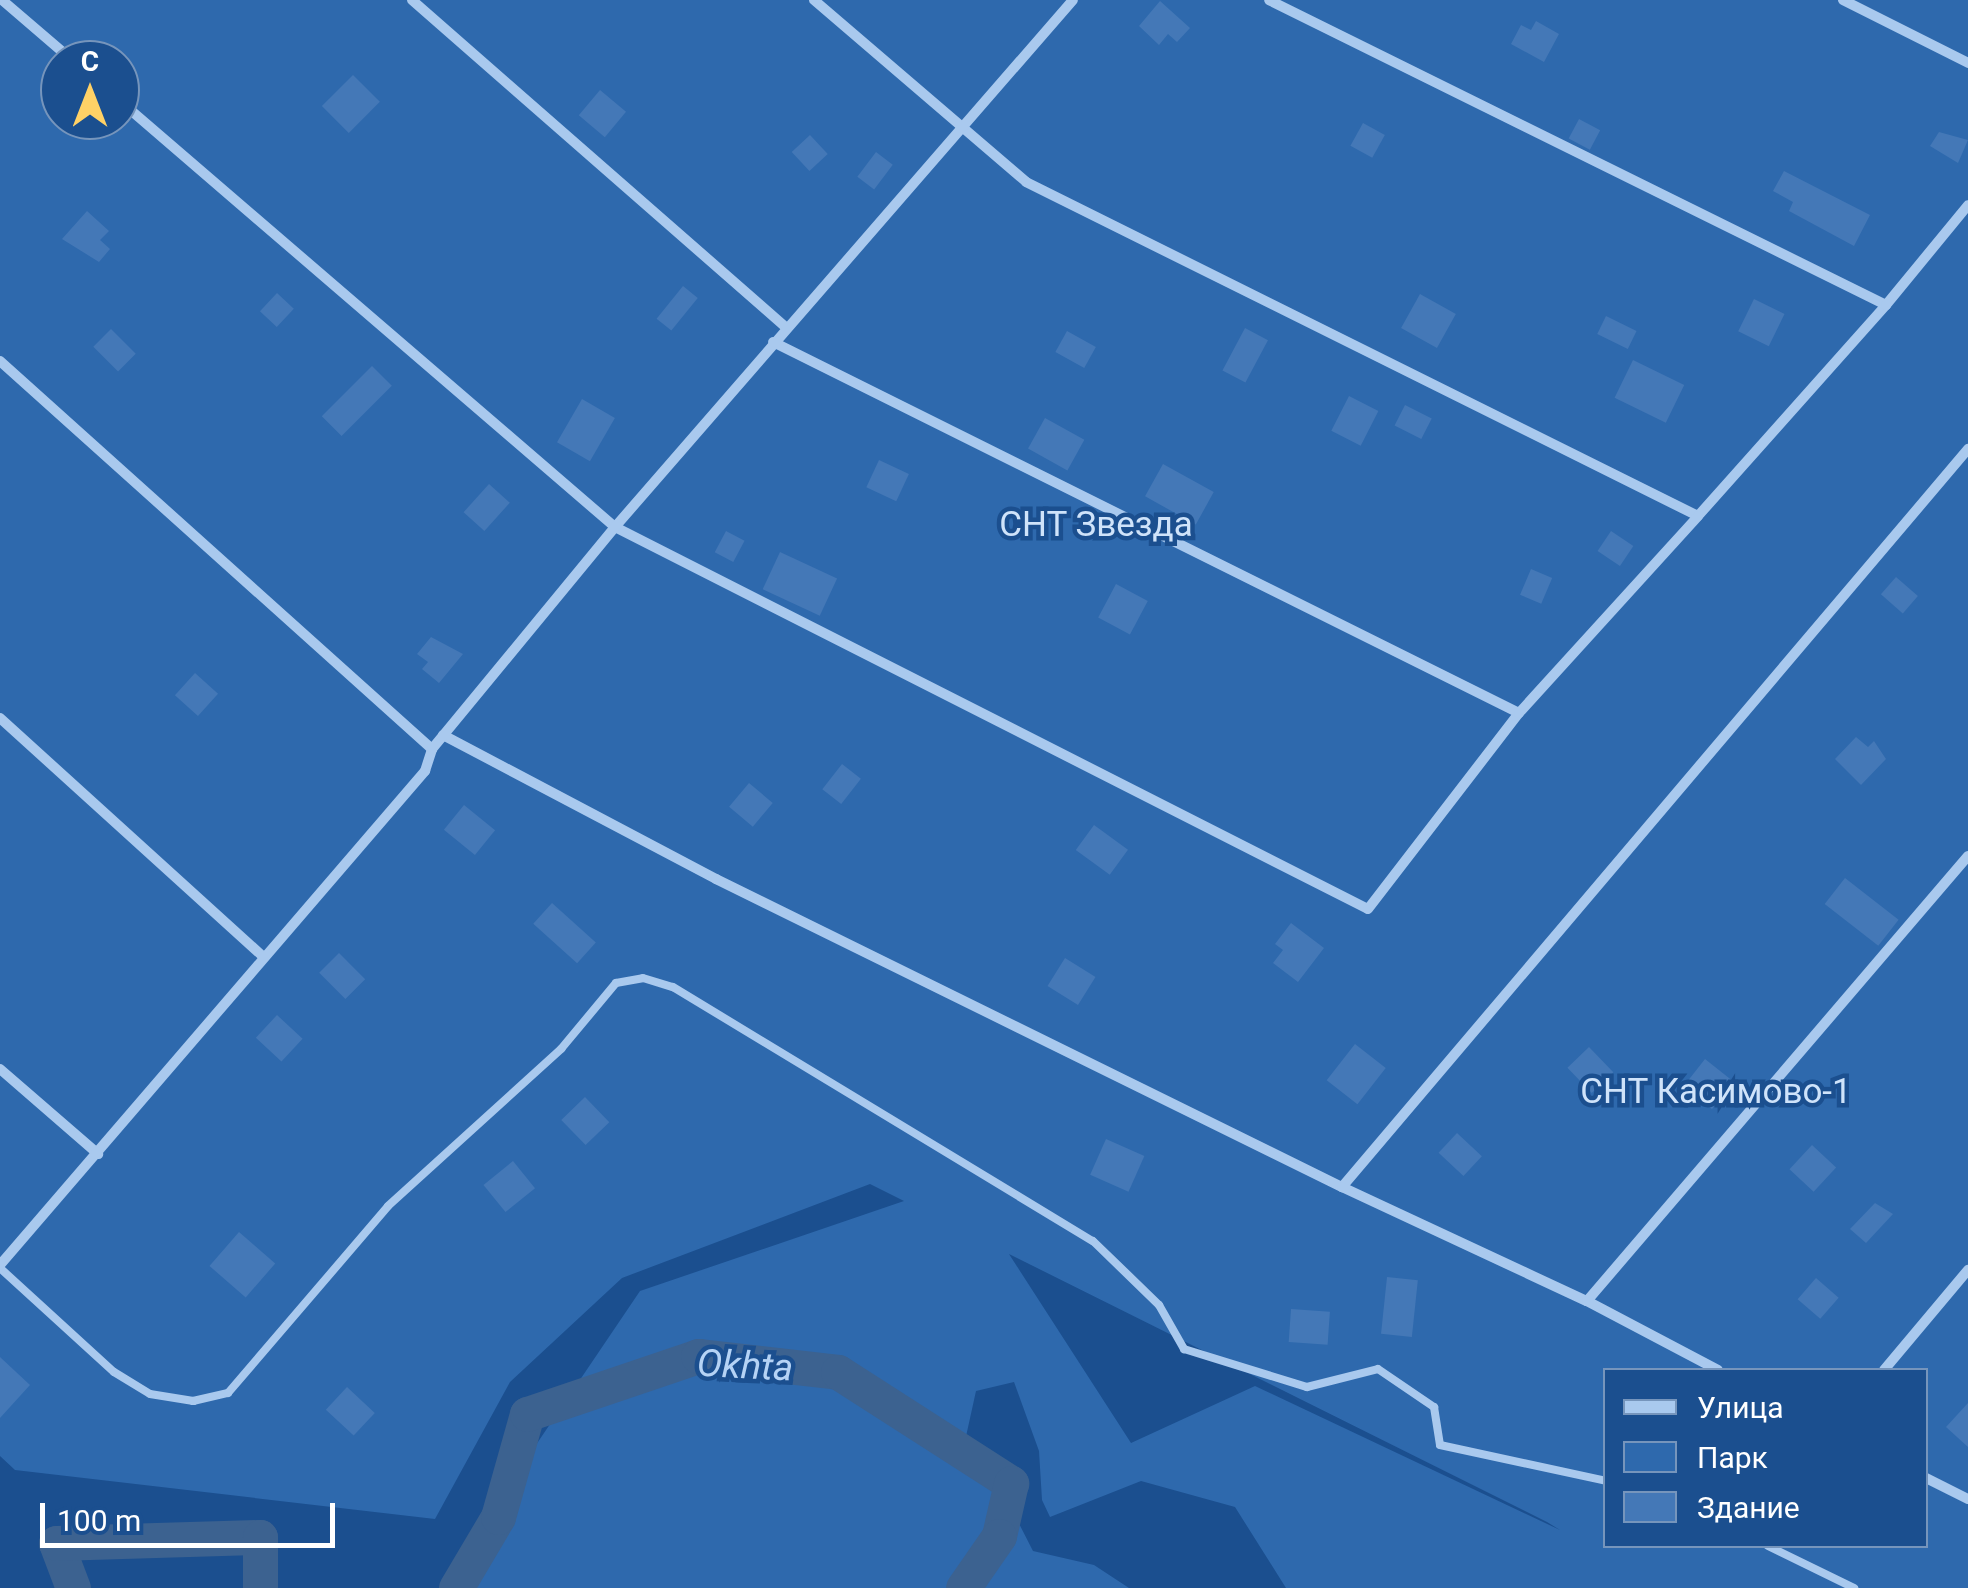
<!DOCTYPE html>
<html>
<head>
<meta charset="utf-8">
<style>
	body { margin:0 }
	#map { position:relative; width:1968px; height:1588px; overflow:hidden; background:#1b4f8f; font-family:Roboto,sans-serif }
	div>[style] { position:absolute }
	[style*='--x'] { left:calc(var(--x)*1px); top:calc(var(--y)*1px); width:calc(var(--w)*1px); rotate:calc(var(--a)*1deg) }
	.green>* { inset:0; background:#2e69ad }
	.river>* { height:35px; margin:-17.5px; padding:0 17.5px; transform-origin:17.5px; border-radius:17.5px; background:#3c6290 }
	.building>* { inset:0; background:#4478b7; transform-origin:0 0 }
	.lane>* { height:8px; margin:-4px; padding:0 4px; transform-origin:4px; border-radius:4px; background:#a9c9ee }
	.street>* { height:10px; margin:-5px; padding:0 5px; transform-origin:5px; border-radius:5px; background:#a9c9ee }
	span { translate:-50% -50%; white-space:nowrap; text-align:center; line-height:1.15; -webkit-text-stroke:9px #1b4f8f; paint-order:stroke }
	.park-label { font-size:35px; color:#cfe3fa }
	.water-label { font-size:38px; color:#b5d3f5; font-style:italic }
	.legend { position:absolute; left:1603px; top:1368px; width:325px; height:180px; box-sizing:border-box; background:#1b4f8f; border:2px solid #7695bc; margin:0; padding:12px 18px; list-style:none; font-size:30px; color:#fff }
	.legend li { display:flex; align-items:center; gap:20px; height:50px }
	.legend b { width:50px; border:2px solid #7695bc }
	.north { position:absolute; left:40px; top:40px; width:100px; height:100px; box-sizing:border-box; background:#1b4f8f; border:2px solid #7695bc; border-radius:50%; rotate:0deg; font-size:28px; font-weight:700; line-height:40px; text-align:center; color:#fff }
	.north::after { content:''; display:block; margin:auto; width:35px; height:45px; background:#ffd166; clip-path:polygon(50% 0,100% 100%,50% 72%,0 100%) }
	.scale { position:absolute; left:40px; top:1503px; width:295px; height:45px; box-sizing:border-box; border:5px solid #fff; border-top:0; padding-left:12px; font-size:30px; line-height:35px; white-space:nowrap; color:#fff; -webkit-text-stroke:8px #1b4f8f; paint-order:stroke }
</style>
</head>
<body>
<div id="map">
	<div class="green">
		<i style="clip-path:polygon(evenodd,0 0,1968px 0,1968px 1588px,1286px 1588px,1235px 1507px,1141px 1481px,1050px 1517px,1042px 1500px,1039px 1451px,1014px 1382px,976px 1391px,965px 1441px,1008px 1466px,1009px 1504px,1033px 1551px,1094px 1565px,1129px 1588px,450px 1588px,467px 1547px,640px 1291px,904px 1201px,870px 1184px,622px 1278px,510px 1382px,435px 1519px,15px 1470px,0 1456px,0 0,60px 60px,120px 60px,120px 120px,60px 120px,60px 60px,0 0,1009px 1254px,1547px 1522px,1560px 1530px,1255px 1386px,1131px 1443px,1009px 1254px,0 0,1606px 1370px,1926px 1370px,1926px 1546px,1606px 1546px,1606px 1370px)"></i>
	</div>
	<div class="river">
		<i style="--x:73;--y:1588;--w:48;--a:-110.7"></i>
		<i style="--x:56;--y:1543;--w:204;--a:-1.7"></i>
		<i style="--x:260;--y:1537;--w:51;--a:90"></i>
		<i style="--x:456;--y:1588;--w:82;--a:-59.4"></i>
		<i style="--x:498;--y:1517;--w:107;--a:-74.3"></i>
		<i style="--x:527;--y:1414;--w:181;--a:-18.7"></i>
		<i style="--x:698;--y:1356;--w:141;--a:6.5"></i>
		<i style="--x:838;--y:1372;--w:206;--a:32.7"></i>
		<i style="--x:1011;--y:1483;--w:54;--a:102.8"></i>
		<i style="--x:999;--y:1536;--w:63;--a:124.7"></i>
	</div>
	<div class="building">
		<i style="clip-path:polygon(1160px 1px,1190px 28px,1177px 42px,1168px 34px,1159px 45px,1139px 26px)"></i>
		<i style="clip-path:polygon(1536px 21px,1559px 34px,1544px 62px,1511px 44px,1521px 25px,1531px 30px)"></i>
		<i style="left:353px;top:75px;width:38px;height:44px;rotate:45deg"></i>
		<i style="left:600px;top:90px;width:34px;height:33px;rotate:40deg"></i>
		<i style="left:1579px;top:119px;width:24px;height:22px;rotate:28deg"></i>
		<i style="left:1363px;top:123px;width:25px;height:26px;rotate:29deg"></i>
		<i style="clip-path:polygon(1939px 132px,1968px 140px,1958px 163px,1930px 146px)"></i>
		<i style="left:810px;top:135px;width:26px;height:25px;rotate:47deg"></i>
		<i style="left:876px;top:152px;width:21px;height:31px;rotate:37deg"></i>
		<i style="clip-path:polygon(1784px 171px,1870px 215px,1854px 246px,1789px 211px,1793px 202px,1773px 191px)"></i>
		<i style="clip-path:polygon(87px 211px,109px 231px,100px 240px,110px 249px,99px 262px,62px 239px)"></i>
		<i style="left:683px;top:286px;width:19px;height:42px;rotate:39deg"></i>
		<i style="left:277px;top:293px;width:23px;height:25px;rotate:43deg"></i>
		<i style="left:1420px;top:294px;width:41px;height:39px;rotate:29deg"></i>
		<i style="left:1754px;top:299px;width:34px;height:36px;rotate:26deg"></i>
		<i style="left:1606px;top:316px;width:34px;height:20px;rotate:26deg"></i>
		<i style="left:1245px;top:328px;width:26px;height:48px;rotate:28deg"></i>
		<i style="left:111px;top:329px;width:35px;height:25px;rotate:45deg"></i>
		<i style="left:1067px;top:331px;width:33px;height:24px;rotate:29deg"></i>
		<i style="left:1633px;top:360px;width:57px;height:42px;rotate:26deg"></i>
		<i style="left:372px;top:366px;width:28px;height:71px;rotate:45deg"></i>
		<i style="left:1349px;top:396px;width:33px;height:39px;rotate:27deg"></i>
		<i style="left:582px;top:399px;width:38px;height:50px;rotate:30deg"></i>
		<i style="left:1405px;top:405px;width:30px;height:23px;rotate:27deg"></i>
		<i style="left:1045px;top:418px;width:45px;height:35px;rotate:29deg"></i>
		<i style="left:879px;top:460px;width:33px;height:30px;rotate:25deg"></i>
		<i style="left:1163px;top:464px;width:58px;height:37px;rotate:29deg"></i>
		<i style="left:489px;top:484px;width:28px;height:38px;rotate:42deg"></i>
		<i style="left:726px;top:531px;width:21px;height:24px;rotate:28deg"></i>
		<i style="left:1611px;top:531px;width:27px;height:24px;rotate:34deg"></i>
		<i style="left:780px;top:552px;width:63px;height:41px;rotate:25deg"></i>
		<i style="left:1531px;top:569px;width:23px;height:28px;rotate:23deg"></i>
		<i style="left:1896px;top:577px;width:29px;height:23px;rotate:41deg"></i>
		<i style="left:1116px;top:584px;width:36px;height:38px;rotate:28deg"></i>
		<i style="clip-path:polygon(431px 637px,463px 654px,439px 683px,422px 669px,428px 662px,417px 654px)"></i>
		<i style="left:195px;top:673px;width:31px;height:30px;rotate:42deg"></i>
		<i style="clip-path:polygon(1856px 737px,1868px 747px,1874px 741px,1886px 759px,1861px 785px,1835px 759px)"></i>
		<i style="left:842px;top:764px;width:24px;height:32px;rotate:38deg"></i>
		<i style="left:749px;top:783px;width:31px;height:31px;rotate:40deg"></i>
		<i style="left:464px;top:805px;width:40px;height:32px;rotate:39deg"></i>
		<i style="left:1094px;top:825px;width:42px;height:31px;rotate:36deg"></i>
		<i style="left:1845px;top:878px;width:68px;height:33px;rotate:38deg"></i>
		<i style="left:552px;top:903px;width:59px;height:28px;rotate:42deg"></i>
		<i style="clip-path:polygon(1291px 923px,1324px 948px,1298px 982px,1273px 963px,1283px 950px,1275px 944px)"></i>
		<i style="left:339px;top:953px;width:37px;height:28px;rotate:45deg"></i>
		<i style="left:1065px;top:958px;width:36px;height:33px;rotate:32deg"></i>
		<i style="left:277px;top:1015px;width:35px;height:31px;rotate:43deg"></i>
		<i style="left:1355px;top:1044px;width:39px;height:46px;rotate:38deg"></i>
		<i style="left:1589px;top:1047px;width:35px;height:30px;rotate:46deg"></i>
		<i style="clip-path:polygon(1705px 1059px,1734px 1082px,1724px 1107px,1718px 1102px,1712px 1109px,1683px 1087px)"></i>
		<i style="left:585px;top:1097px;width:35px;height:33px;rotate:46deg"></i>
		<i style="left:1457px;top:1133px;width:34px;height:27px;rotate:43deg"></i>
		<i style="left:1106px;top:1139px;width:42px;height:39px;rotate:24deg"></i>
		<i style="left:1812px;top:1145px;width:33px;height:33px;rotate:43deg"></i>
		<i style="left:513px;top:1161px;width:35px;height:38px;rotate:51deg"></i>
		<i style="clip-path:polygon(1875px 1203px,1893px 1214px,1866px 1243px,1850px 1229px)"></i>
		<i style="left:239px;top:1232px;width:48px;height:45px;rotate:41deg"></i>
		<i style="left:1387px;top:1277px;width:31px;height:57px;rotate:6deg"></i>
		<i style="left:1816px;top:1278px;width:30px;height:28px;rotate:41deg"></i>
		<i style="left:1291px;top:1309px;width:39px;height:33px;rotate:4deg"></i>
		<i style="clip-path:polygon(0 1357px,30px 1385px,0 1418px)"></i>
		<i style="left:347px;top:1387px;width:38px;height:31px;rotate:43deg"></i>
		<i style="clip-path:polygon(1968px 1403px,1968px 1447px,1946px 1427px)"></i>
	</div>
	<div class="lane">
		<i style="--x:0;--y:1268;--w:154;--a:42.4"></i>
		<i style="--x:114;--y:1372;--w:42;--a:31.4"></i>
		<i style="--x:150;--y:1394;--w:44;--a:9.2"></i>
		<i style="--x:193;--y:1401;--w:36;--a:-13"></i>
		<i style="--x:228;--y:1393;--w:246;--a:-49.4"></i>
		<i style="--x:388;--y:1206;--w:234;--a:-42.2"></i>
		<i style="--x:561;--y:1049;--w:86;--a:-50.2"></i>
		<i style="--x:616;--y:983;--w:27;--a:-10"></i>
		<i style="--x:643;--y:978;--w:31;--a:17"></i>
		<i style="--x:673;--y:987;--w:491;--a:31.2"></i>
		<i style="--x:1093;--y:1241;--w:92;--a:44.1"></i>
		<i style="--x:1159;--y:1305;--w:51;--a:60.4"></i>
		<i style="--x:1184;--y:1349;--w:129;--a:17.2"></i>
		<i style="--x:1307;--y:1387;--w:73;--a:-14.2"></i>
		<i style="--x:1378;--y:1369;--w:68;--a:34.2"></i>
		<i style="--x:1434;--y:1407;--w:38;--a:81"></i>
		<i style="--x:1440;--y:1445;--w:170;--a:12.2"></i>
		<i style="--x:1768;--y:1546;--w:96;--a:26"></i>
	</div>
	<div class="street">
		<i style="--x:2;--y:0;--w:92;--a:40.6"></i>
		<i style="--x:412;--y:0;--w:496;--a:41.2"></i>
		<i style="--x:814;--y:0;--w:279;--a:40.6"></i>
		<i style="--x:1026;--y:182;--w:750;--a:26.43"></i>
		<i style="--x:1698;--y:516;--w:283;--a:-48.3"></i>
		<i style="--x:1886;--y:305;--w:688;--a:-153.7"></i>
		<i style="--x:1843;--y:0;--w:140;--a:26.7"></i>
		<i style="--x:120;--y:101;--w:653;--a:40.72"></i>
		<i style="--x:615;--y:527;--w:844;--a:26.9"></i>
		<i style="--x:1368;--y:909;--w:247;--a:-52.4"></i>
		<i style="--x:1519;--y:713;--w:833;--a:-153.56"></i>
		<i style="--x:1886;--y:305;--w:129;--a:-50.6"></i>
		<i style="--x:0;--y:361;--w:581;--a:41.93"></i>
		<i style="--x:1519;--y:713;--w:266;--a:-47.7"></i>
		<i style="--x:0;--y:718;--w:353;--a:42.2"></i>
		<i style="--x:443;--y:735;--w:309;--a:27.8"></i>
		<i style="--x:716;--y:879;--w:698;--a:26.2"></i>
		<i style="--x:1342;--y:1187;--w:968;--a:-49.69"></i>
		<i style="--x:0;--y:1069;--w:130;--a:40.9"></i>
		<i style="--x:1342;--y:1187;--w:270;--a:25"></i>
		<i style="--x:1587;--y:1301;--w:586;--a:-49.43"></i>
		<i style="--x:0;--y:1265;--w:652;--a:-49.29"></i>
		<i style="--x:425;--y:771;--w:23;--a:-72"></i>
		<i style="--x:432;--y:749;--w:288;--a:-50.5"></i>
		<i style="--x:615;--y:527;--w:698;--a:-49.01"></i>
		<i style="--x:1587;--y:1301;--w:148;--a:27.8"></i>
		<i style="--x:1884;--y:1370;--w:131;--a:-50"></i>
		<i style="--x:1926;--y:1478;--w:47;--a:26.6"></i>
	</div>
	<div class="park-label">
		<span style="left:1096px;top:525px">СНТ Звезда</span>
		<span style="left:1716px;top:1092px">СНТ Касимово-1</span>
	</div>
	<div class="water-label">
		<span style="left:745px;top:1366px;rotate:3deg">Okhta</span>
	</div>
	<ul class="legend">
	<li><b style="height:12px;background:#a9c9ee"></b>Улица</li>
	<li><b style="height:28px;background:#2e69ad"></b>Парк</li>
	<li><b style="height:28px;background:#4478b7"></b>Здание</li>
	</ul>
	<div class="north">С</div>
	<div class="scale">100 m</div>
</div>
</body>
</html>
